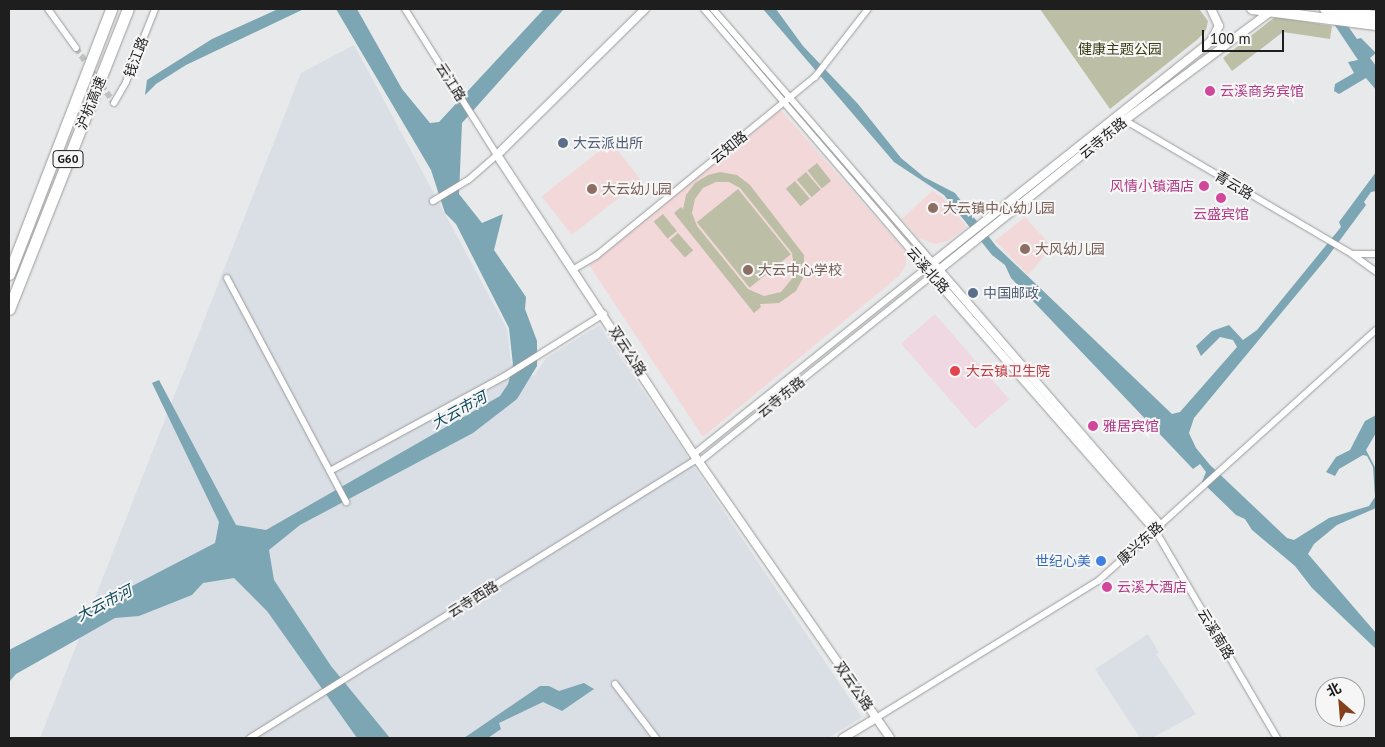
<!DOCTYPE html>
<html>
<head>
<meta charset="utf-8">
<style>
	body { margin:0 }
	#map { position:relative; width:1385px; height:747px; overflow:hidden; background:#e8e9ea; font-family:"PT Sans","Noto Sans SC",sans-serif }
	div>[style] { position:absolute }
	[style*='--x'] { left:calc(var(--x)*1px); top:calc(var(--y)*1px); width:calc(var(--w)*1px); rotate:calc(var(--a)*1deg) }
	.built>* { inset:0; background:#dadfe6 }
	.education>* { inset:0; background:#f3d8d9; transform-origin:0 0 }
	.medical>* { inset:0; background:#f0d8e3; transform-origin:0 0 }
	.green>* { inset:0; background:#bcbfa6; transform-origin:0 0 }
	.water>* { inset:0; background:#7ca6b3 }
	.minor-tunnel>* { height:6px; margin-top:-3px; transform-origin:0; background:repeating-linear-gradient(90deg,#c0c0c1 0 6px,transparent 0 9px) }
	.roads { filter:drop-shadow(0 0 1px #9a9b9c) drop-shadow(0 0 1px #9a9b9c) }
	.minor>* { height:6px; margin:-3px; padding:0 3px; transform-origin:3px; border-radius:3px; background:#fff }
	.tertiary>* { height:8px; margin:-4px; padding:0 4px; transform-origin:4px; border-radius:4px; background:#fff }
	.primary>* { height:10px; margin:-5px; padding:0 5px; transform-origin:5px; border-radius:5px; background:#fff }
	.motorway>* { height:11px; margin:-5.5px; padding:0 5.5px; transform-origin:5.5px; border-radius:5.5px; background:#fff }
	.dots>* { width:14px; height:14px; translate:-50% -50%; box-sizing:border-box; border:2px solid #f6f6f7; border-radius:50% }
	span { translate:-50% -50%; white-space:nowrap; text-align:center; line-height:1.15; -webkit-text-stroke:4px #f6f6f7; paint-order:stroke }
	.shield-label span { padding:1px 4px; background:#f6f6f7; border:1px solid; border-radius:4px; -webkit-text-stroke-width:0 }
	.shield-label { font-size:12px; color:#1e1e1e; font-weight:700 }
	.park-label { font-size:14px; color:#393c10 }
	.street-label { font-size:14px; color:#1e1e1e }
	.hotel-label { font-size:14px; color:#b23c85 }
	.left { translate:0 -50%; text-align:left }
	.right { translate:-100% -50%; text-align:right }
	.service-label { font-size:14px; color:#4e5e75 }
	.education-label { font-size:14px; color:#785e54 }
	.health-label { font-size:14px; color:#be3a42 }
	.shop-label { font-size:14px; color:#366cbe }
	.water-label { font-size:15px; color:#0f4b5b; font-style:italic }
	.frame { position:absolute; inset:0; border:10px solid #1e1e1e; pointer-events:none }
	.north { position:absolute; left:1315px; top:677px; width:50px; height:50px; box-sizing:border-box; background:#f6f6f7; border:1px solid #a0a0a0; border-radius:50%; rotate:333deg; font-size:14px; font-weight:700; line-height:20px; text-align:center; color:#1e1e1e }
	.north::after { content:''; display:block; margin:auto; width:18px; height:22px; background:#853f1a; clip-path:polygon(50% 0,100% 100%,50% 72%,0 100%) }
	.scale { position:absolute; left:1202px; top:30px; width:82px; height:22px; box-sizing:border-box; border:2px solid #1e1e1e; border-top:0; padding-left:6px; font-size:15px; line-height:18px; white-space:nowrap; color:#1e1e1e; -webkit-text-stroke:4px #f6f6f7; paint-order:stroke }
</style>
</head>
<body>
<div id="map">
	<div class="built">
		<i style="clip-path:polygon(354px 45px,507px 329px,511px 363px,534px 376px,546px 358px,599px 325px,862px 717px,828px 738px,40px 738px,301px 73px)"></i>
		<i style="clip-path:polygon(1148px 634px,1159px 653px,1156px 654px,1196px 714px,1152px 738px,1140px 738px,1095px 669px)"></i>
	</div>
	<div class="education">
		<i style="clip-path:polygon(781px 110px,906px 252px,906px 265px,899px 276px,703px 437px,589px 265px)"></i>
		<i style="left:611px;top:142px;width:49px;height:88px;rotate:52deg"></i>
		<i style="clip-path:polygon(932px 191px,942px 197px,967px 227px,948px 241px,935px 244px,919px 238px,902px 219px)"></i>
		<i style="clip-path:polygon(1025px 217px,1050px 245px,1047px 253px,1028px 275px,995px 241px)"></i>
	</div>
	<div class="medical">
		<i style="left:935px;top:314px;width:113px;height:45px;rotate:49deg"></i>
	</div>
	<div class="green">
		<i style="clip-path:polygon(1040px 9px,1199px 9px,1208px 21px,1206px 30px,1198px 39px,1110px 109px)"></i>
		<i style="clip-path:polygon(1275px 17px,1332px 26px,1330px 39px,1283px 32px,1232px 71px,1223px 58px)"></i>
		<i style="left:817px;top:163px;width:23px;height:12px;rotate:52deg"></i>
		<i style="clip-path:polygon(evenodd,720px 172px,737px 175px,750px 185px,804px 255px,804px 276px,796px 291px,779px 303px,760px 304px,761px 307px,754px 313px,674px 213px,681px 207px,683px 209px,686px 195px,695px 183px,708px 175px,720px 172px,716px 182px,729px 182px,740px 188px,792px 253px,795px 275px,781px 292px,764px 296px,748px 289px,697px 226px,692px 213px,695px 199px,703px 188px,716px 182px)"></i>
		<i style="left:806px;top:172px;width:23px;height:12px;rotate:50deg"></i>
		<i style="left:795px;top:181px;width:23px;height:12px;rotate:50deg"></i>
		<i style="left:738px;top:189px;width:84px;height:53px;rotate:51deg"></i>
		<i style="left:663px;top:214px;width:22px;height:12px;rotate:51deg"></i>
		<i style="left:678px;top:233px;width:23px;height:11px;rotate:49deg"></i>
	</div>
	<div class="water">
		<i style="clip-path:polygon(278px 9px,304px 9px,186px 65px,156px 84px,145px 95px,147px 80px,212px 39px)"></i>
		<i style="clip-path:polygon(336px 9px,357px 9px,402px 89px,430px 123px,439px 122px,543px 10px,564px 9px,462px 123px,459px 194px,482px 223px,503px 214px,494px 250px,526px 297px,525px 309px,537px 341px,537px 366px,517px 399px,473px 433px,300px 525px,269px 550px,274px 580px,331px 666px,390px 738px,357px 738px,267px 611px,234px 578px,203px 583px,192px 595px,139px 616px,115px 618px,16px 674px,9px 682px,9px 650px,215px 543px,219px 522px,152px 383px,159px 380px,236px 525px,266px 530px,500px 396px,508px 384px,513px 365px,509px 328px,456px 224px,445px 213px,431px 170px)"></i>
		<i style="clip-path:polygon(763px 9px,776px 9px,803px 46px,858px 104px,901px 158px,924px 177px,955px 193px,996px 246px,1172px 414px,1180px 412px,1237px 347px,1233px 340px,1220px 337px,1201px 356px,1196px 346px,1212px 331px,1229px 325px,1243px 340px,1257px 330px,1341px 227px,1339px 222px,1376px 172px,1376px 191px,1371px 192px,1364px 202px,1366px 205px,1326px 259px,1194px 418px,1189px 433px,1196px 448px,1210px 465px,1287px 538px,1294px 540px,1329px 518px,1369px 506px,1375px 497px,1373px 467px,1367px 456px,1363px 455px,1339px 469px,1335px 476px,1326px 472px,1336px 457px,1350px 450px,1365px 421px,1376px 415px,1376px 433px,1366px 450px,1376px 469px,1376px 508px,1337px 525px,1314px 544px,1308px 554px,1376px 633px,1376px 649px,1312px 588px,1295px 566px,1252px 530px,1245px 519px,1236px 515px,1202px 482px,1206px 472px,1200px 464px,1193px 469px,1011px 278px,1005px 265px,992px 255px,944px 195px,894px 162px)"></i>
		<i style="clip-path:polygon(1324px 9px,1336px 9px,1357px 39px,1361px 38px,1376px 53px,1370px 58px,1376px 66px,1376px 90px,1366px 78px,1339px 94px,1334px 91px,1335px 84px,1354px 73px,1348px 62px,1358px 60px)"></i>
		<i style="clip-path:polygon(584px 683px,594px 689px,562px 711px,543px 702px,499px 723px,501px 729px,488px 738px,464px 738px,540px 686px,549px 686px,559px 691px)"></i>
	</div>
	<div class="minor-tunnel">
		<i style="--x:76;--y:48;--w:67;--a:55.4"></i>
	</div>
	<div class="roads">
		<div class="minor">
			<i style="--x:48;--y:9;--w:48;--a:54.3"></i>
			<i style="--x:405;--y:9;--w:173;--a:57.8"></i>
			<i style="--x:497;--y:155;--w:38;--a:139"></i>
			<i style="--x:468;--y:180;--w:41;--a:149"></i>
			<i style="--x:713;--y:9;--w:336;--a:49.1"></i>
			<i style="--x:114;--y:103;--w:24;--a:-60"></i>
			<i style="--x:126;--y:82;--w:79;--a:-68.3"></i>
			<i style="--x:1121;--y:118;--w:268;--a:30.5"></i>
			<i style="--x:1352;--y:254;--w:24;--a:0"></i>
			<i style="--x:1353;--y:255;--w:29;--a:36"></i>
			<i style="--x:574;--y:269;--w:26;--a:-31"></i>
			<i style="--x:596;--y:256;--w:283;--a:-39.3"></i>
			<i style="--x:815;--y:77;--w:86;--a:-52.1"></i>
			<i style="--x:227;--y:278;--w:254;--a:62"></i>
			<i style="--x:694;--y:454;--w:297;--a:-38.7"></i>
			<i style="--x:926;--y:268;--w:341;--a:-130.6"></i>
			<i style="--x:699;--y:462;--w:299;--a:-38.7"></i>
			<i style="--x:330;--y:471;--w:199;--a:-28.5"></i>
			<i style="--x:505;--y:376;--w:117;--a:-32.1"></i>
			<i style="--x:1160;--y:525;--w:291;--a:-42.1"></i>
			<i style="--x:615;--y:684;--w:68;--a:52.8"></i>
			<i style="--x:876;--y:718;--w:261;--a:-31.7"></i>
			<i style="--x:1098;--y:581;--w:76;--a:-41.8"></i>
			<i style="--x:1155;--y:530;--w:241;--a:59.6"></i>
			<i style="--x:250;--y:738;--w:527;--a:-31.97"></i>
		</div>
		<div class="tertiary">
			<i style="--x:645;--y:9;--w:208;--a:135.4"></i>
			<i style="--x:497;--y:155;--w:364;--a:56.7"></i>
			<i style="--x:697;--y:459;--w:339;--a:55.3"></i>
			<i style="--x:933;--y:263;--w:347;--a:49.1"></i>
			<i style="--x:1160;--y:525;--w:7;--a:135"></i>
			<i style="--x:1155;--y:530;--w:348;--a:-131.2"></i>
			<i style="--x:926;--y:268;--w:364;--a:-38.5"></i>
			<i style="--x:1211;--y:41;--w:17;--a:-62"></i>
			<i style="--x:1219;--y:26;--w:19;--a:-115"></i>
			<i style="--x:935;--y:273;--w:244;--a:-38.8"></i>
			<i style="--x:1125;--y:120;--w:181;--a:-36.7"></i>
			<i style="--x:843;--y:738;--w:39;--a:-31"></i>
		</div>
		<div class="primary">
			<i style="--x:1252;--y:9;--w:125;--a:7.4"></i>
			<i style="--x:1325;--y:9;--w:51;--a:7.8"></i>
		</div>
		<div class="motorway">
			<i style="--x:9;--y:274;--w:284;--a:-68.9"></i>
			<i style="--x:9;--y:309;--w:323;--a:-68.4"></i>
		</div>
	</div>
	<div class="dots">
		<i style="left:1210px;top:91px;background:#d1479c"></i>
		<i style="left:563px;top:143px;background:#5c6f8a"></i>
		<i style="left:1204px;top:186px;background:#d1479c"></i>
		<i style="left:592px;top:189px;background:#8d6e63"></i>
		<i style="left:1221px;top:198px;background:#d1479c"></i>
		<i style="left:933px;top:208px;background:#8d6e63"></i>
		<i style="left:1025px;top:249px;background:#8d6e63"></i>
		<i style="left:748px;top:270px;background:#8d6e63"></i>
		<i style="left:973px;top:293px;background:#5c6f8a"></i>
		<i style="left:955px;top:371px;background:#e0444e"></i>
		<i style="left:1093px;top:426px;background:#d1479c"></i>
		<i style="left:1101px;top:561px;background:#3f7fe0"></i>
		<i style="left:1107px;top:587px;background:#d1479c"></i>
	</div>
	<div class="shield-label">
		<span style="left:68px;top:159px">G60</span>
	</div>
	<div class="park-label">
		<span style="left:1120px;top:49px">健康主题公园</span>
	</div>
	<div class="street-label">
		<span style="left:136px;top:57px;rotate:-69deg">钱江路</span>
		<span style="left:451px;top:82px;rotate:57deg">云江路</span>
		<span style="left:91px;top:103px;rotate:-68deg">沪杭高速</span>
		<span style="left:1103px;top:138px;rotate:-39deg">云寺东路</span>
		<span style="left:729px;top:147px;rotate:-39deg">云知路</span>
		<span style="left:1234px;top:185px;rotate:31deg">青云路</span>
		<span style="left:928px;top:270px;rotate:49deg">云溪北路</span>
		<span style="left:628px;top:351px;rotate:57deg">双云公路</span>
		<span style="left:781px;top:397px;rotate:-39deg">云寺东路</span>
		<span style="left:1140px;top:543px;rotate:-42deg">康兴东路</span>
		<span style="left:473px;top:599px;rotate:-32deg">云寺西路</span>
		<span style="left:1216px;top:634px;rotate:59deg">云溪南路</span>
		<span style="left:854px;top:686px;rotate:55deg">双云公路</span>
	</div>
	<div class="hotel-label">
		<span class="left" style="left:1220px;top:91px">云溪商务宾馆</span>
		<span class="right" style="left:1194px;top:186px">风情小镇酒店</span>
		<span style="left:1221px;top:214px">云盛宾馆</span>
		<span class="left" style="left:1103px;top:426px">雅居宾馆</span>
		<span class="left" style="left:1117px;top:587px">云溪大酒店</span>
	</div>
	<div class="service-label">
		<span class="left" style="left:573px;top:143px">大云派出所</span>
		<span class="left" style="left:983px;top:293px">中国邮政</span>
	</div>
	<div class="education-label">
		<span class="left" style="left:602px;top:189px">大云幼儿园</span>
		<span class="left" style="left:943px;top:208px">大云镇中心幼儿园</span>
		<span class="left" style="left:1035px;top:249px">大风幼儿园</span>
		<span class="left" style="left:758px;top:270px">大云中心学校</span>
	</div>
	<div class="health-label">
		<span class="left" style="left:966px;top:371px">大云镇卫生院</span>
	</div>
	<div class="shop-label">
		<span class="right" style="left:1091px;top:561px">世纪心美</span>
	</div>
	<div class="water-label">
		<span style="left:459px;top:410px;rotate:-29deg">大云市河</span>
		<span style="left:104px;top:603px;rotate:-27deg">大云市河</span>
	</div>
	<div class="frame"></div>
	<div class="north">北</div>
	<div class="scale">100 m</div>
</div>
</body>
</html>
